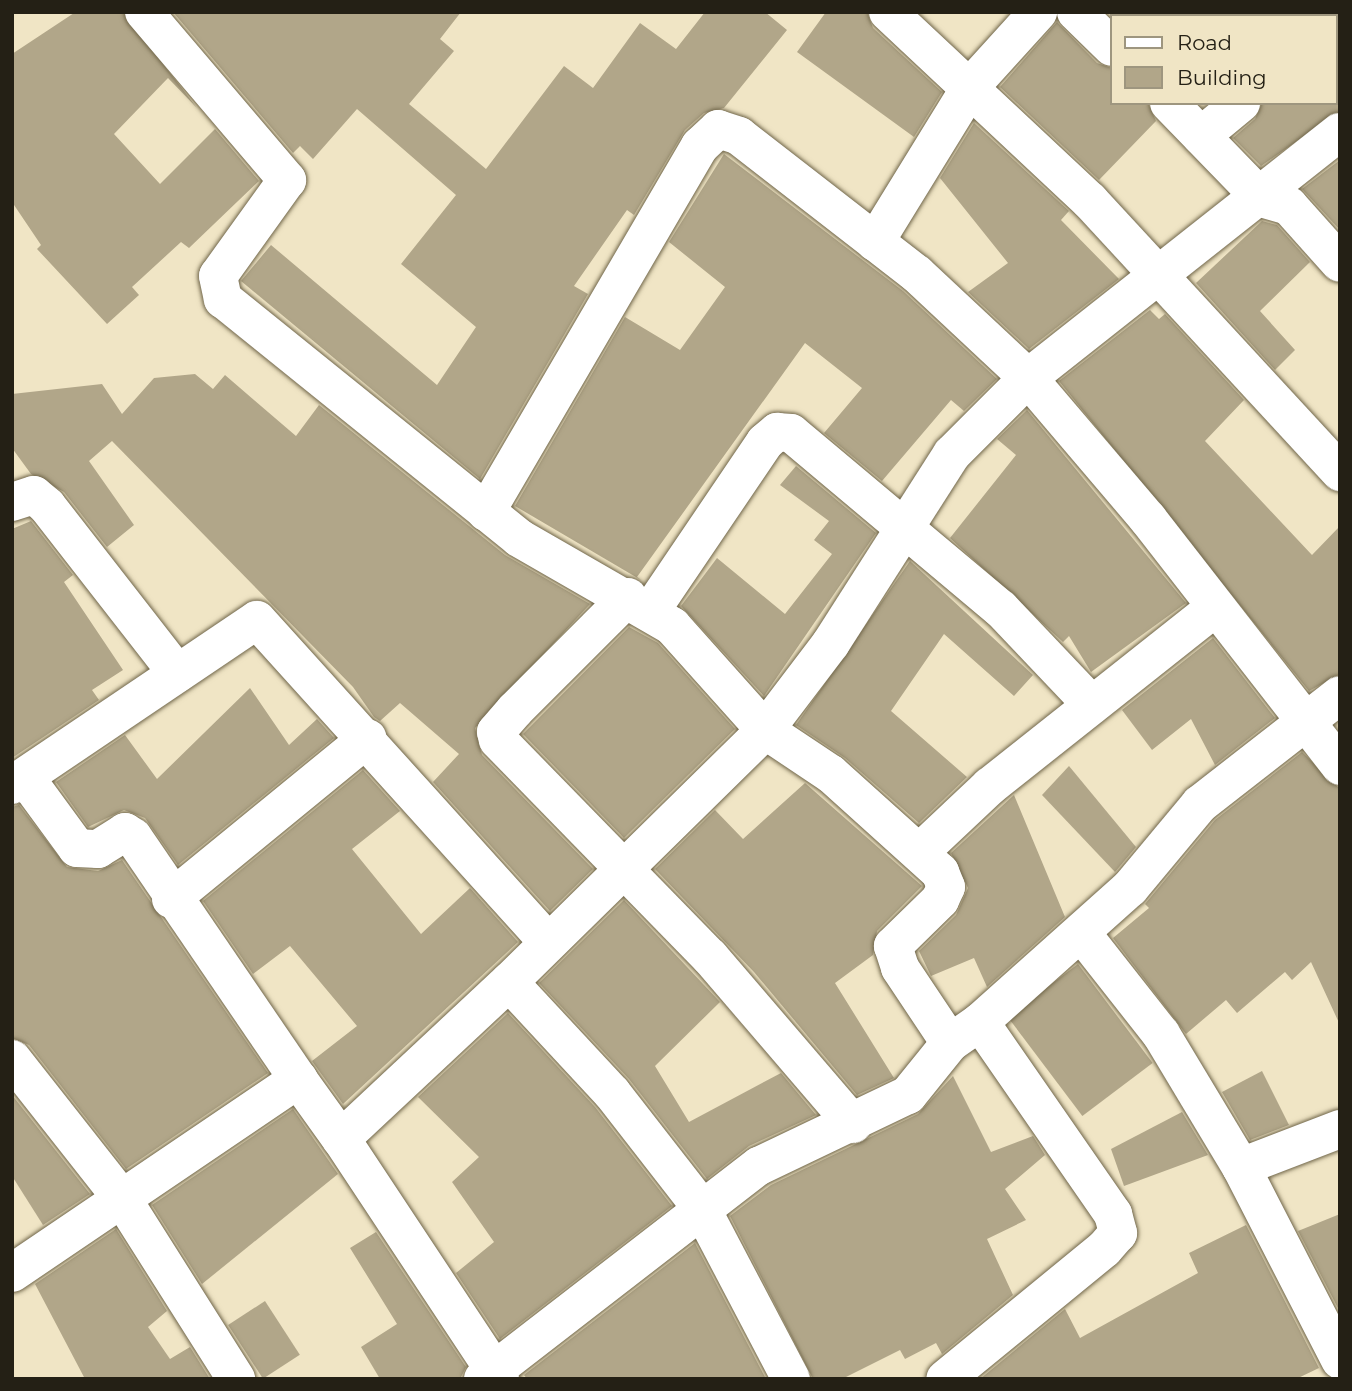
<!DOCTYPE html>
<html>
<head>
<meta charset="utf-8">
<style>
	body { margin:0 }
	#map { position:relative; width:1352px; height:1391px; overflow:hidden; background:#f0e5c5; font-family:Montserrat,sans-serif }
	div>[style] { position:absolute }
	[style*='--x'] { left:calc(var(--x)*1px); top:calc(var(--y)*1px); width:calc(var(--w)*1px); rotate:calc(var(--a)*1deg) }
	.building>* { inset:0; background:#b1a689; transform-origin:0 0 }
	.roads { filter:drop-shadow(0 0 2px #6f6549) drop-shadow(0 0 2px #6f6549) }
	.minor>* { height:38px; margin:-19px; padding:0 19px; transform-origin:19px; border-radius:19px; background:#fff }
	span { translate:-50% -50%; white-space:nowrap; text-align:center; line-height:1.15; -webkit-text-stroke:7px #f0e5c5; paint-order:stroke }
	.frame { position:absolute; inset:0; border:14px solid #242015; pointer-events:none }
	.legend { position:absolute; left:1110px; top:14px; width:228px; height:91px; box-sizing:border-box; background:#f0e5c5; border:2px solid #9e967f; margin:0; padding:9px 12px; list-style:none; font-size:21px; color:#242015 }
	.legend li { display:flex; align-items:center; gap:14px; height:35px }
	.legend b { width:35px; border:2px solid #9e967f }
</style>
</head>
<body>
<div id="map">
	<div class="building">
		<i style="clip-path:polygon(123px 12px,197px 108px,168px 78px,114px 134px,160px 184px,215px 129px,259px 181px,189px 248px,181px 242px,132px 287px,139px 295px,107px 324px,37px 249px,41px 245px,12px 202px,12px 54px,74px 13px)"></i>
		<i style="clip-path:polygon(173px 12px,461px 12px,440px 39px,454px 51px,409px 104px,486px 169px,564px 66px,593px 88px,640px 23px,676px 49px,705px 12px,765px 12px,787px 30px,724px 108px,704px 113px,685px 130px,634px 215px,627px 210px,574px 286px,588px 294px,480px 479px,241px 281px,271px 245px,437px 385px,476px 327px,401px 264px,456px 195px,357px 109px,313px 159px,300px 146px,293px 153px)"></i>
		<i style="clip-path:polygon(826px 12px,867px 12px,873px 28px,942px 92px,914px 137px,797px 52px)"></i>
		<i style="clip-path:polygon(1057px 22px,1097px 63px,1112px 68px,1112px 103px,1148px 103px,1156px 121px,1099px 180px,1000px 87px)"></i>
		<i style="clip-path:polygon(1262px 103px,1340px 103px,1340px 111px,1261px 166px,1233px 138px,1255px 119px)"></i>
		<i style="clip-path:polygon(974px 123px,1069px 211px,1061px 220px,1119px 279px,1029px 349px,968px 292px,1008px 263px,940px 178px)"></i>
		<i style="clip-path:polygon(724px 154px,903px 291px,997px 379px,964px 411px,951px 400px,882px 481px,824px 433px,862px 388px,805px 343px,637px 577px,641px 580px,515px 506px,625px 317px,680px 350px,725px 287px,669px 242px)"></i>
		<i style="clip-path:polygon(1340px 160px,1340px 230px,1302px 189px)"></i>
		<i style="clip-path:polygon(1262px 221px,1277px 225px,1310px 262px,1260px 311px,1295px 350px,1275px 370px,1196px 283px)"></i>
		<i style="clip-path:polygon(1150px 310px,1159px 319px,1165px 314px,1244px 400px,1205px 441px,1312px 555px,1340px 526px,1340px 674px,1309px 691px,1059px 381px)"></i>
		<i style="clip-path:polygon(195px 374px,213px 389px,225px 375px,296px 436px,319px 405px,505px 555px,590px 604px,475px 728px,482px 755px,593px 869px,550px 911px,433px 782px,459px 754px,400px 703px,380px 721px,374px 717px,353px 687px,112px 441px,89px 461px,134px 525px,107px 547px,64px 492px,31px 474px,12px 448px,12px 394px,102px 384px,122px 414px,154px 378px)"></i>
		<i style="clip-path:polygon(1027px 410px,1186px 603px,1091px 672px,1069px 636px,1063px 642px,950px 538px,1016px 455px,997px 439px)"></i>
		<i style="clip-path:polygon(796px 466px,876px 533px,764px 696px,681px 606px,717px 558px,785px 614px,832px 554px,814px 540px,829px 521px,780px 485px)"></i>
		<i style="clip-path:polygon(31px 521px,73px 575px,64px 582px,123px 670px,92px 690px,99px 700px,12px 758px,12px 529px)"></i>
		<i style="clip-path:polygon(910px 561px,1033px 675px,1014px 696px,944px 634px,891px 711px,967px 777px,919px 823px,845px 758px,796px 725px)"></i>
		<i style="clip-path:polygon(629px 627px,658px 643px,735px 729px,624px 838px,523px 734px)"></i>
		<i style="clip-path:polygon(1213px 638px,1275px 718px,1215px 765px,1191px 719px,1152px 750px,1122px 710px)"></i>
		<i style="clip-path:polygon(250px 688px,289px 745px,317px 719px,334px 738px,178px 865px,145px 818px,124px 810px,88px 827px,56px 782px,125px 735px,157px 779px)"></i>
		<i style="clip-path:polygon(1302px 752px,1340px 789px,1340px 1025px,1311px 962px,1292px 980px,1285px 972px,1237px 1013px,1226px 1000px,1186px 1034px,1113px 938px,1149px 908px,1145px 904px,1215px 820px)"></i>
		<i style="clip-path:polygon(1069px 766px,1136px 847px,1115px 872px,1042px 795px)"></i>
		<i style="clip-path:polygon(363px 770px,400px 811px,352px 849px,421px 934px,470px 888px,518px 942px,343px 1104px,312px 1061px,357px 1026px,290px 946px,253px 974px,203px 901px)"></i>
		<i style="clip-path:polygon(805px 783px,922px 886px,877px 931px,873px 955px,835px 983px,894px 1078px,857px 1095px,754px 972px,655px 869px,715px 810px,743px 839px)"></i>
		<i style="clip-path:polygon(1014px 795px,1065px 917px,987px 987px,974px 958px,931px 976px,919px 951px,956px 915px,968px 888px,951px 853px)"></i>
		<i style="clip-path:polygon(19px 805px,67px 867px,98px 871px,122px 860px,268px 1073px,126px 1169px,29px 1045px,12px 1038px,12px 807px)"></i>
		<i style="clip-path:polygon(624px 900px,720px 1002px,655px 1066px,689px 1122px,781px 1073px,816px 1115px,749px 1146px,707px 1179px,629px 1079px,539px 983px)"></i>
		<i style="left:1078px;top:964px;width:124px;height:88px;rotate:53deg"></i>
		<i style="clip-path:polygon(508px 1013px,595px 1107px,672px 1206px,500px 1339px,456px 1273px,494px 1242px,452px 1182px,479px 1157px,418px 1097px)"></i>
		<i style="clip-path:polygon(1262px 1071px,1289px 1125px,1250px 1140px,1222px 1092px)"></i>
		<i style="clip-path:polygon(953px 1076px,991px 1152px,1033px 1136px,1045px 1155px,1005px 1189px,1026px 1220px,987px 1239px,1013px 1295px,942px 1354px,936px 1343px,905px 1359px,900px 1350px,842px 1379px,813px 1379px,730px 1216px,771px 1185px,918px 1114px)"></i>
		<i style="clip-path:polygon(12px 1095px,90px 1194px,43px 1225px,12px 1176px)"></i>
		<i style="clip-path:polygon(293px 1109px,338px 1174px,202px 1284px,152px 1205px)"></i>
		<i style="clip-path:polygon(1182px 1112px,1208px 1155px,1124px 1186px,1111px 1149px)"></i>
		<i style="clip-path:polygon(1340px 1214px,1340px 1312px,1298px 1231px)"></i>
		<i style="clip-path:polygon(1246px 1225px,1319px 1368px,1296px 1379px,980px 1379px,1065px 1309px,1080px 1338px,1198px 1273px,1189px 1253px)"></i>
		<i style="clip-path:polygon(116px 1229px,167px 1311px,148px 1327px,170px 1359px,190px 1347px,210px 1379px,85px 1379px,35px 1284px)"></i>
		<i style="clip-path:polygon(376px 1232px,466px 1367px,460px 1379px,380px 1379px,361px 1347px,397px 1324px,350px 1248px)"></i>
		<i style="clip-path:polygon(695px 1243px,766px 1379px,527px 1379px,524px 1375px)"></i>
		<i style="left:265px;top:1301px;width:64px;height:44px;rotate:57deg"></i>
	</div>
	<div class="roads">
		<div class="minor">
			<i style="--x:144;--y:12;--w:221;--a:49.6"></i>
			<i style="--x:287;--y:180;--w:118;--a:125.7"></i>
			<i style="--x:218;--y:276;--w:24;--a:78"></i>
			<i style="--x:223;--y:299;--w:380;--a:38.9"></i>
			<i style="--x:519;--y:538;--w:177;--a:29.9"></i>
			<i style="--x:672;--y:626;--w:140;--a:48.2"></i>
			<i style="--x:765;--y:730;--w:109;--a:-52.8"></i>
			<i style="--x:831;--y:643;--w:224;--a:-57.4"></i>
			<i style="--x:952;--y:454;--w:107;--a:-45"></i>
			<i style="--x:1028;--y:378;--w:397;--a:-38.3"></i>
			<i style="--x:888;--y:12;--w:277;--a:43.1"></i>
			<i style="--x:1090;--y:201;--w:369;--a:47.3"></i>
			<i style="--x:1076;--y:12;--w:50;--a:44.2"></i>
			<i style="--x:1296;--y:12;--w:6;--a:45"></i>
			<i style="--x:1233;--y:16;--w:6;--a:-45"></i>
			<i style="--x:1336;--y:53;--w:6;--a:45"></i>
			<i style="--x:1169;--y:103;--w:132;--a:45.9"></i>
			<i style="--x:1261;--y:198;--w:29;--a:16"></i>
			<i style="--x:1289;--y:206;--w:76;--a:48.2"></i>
			<i style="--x:1201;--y:136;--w:52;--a:-39.5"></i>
			<i style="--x:875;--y:242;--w:183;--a:-58.4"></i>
			<i style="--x:971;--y:86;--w:100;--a:-47.8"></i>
			<i style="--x:12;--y:502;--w:23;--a:-18"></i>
			<i style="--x:34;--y:495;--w:17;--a:40"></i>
			<i style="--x:47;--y:506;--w:212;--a:52.1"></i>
			<i style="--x:486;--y:512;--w:424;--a:-59.7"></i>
			<i style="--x:700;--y:146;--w:25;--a:-43"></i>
			<i style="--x:718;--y:129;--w:22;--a:18"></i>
			<i style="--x:739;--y:136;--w:225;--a:37.8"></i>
			<i style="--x:917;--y:274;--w:152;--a:43.1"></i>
			<i style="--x:1028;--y:378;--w:185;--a:49.6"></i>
			<i style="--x:1148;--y:519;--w:313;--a:52.1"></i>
			<i style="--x:628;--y:597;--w:160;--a:135"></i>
			<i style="--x:515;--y:710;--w:29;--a:131"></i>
			<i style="--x:496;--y:732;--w:8;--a:76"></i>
			<i style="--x:498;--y:740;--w:303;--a:45.7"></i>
			<i style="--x:710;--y:957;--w:220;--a:49.4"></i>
			<i style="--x:650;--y:612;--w:205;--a:-55.9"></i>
			<i style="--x:765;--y:442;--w:16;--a:-40"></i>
			<i style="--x:777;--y:432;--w:14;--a:4"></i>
			<i style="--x:791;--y:433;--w:274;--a:40"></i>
			<i style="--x:1001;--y:609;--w:132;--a:46.5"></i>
			<i style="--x:25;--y:777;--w:88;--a:53.8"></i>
			<i style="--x:77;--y:848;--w:21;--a:3"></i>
			<i style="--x:98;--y:849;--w:32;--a:-32"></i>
			<i style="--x:125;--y:832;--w:9;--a:32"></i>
			<i style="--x:133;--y:837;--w:293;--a:55.7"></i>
			<i style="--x:12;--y:785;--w:295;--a:-34"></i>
			<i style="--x:257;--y:620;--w:434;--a:47.9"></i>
			<i style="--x:920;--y:852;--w:96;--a:-43.3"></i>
			<i style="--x:990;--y:786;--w:288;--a:-38.4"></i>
			<i style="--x:171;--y:899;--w:254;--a:-39.3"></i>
			<i style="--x:1083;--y:935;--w:126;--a:51.8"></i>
			<i style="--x:1161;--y:1034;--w:155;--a:59"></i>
			<i style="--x:1241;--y:1167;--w:217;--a:62.8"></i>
			<i style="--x:980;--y:1022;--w:201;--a:-41.8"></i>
			<i style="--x:1130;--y:888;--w:109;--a:-50.2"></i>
			<i style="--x:1200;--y:804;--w:177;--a:-37.9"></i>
			<i style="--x:12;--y:1059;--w:179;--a:51.8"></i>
			<i style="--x:123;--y:1200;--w:212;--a:57.7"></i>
			<i style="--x:1241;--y:1167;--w:106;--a:-21"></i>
			<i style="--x:12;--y:1273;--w:346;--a:-34.1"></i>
			<i style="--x:298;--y:1079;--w:74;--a:54.4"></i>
			<i style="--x:483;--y:1379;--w:349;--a:-37.7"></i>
			<i style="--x:759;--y:1166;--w:165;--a:-25.5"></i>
			<i style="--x:908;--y:1095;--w:67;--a:-51.1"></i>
			<i style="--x:500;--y:1379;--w:288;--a:-123.5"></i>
			<i style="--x:341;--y:1139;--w:230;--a:-43.1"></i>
			<i style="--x:791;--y:1379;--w:195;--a:-117.7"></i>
			<i style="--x:700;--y:1206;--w:143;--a:-127.9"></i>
			<i style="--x:612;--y:1093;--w:151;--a:-132.9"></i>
			<i style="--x:509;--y:982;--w:359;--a:-44.5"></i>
			<i style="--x:765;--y:730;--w:79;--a:33.7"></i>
			<i style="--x:831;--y:774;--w:147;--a:42"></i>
			<i style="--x:940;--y:872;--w:16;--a:68"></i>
			<i style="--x:946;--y:887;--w:14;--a:115"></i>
			<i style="--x:940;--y:900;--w:66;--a:135.6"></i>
			<i style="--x:893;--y:946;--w:23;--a:72"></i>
			<i style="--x:900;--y:968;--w:90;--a:56.3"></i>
			<i style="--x:950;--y:1043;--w:37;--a:-35"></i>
			<i style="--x:980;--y:1022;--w:234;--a:55.3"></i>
			<i style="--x:1113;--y:1214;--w:20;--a:75"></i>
			<i style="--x:1118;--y:1233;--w:21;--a:131"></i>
			<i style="--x:1104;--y:1249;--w:205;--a:140.7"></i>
		</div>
	</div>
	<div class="frame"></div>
	<ul class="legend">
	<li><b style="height:9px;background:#fff"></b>Road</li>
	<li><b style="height:19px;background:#b1a689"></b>Building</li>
	</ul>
</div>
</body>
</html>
